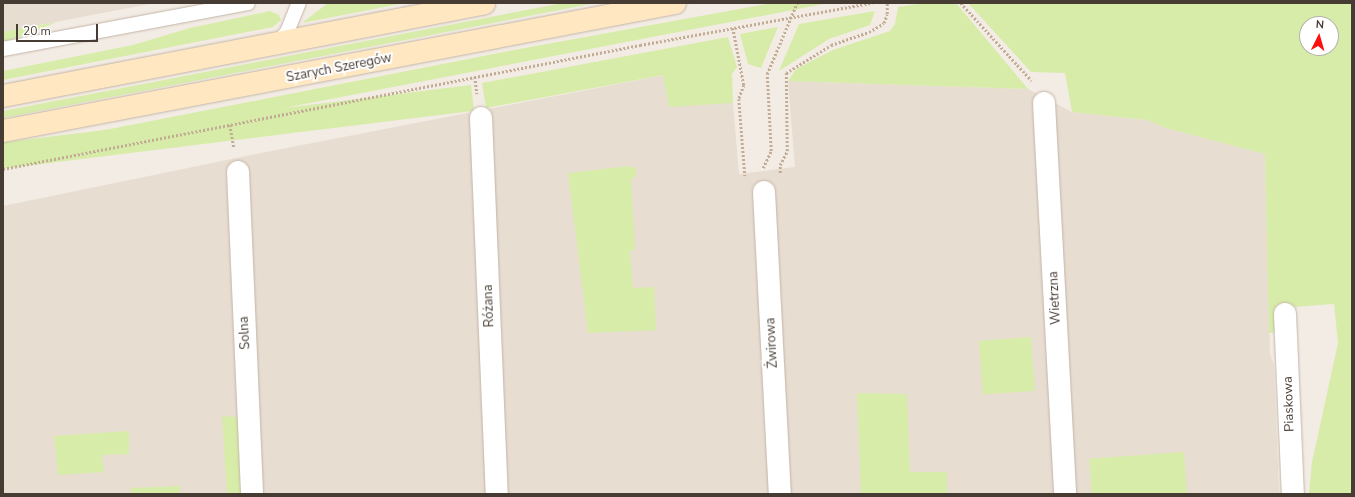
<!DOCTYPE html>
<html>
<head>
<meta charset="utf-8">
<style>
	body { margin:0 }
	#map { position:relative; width:1355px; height:497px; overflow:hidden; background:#f3ece4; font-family:"Nunito Sans",sans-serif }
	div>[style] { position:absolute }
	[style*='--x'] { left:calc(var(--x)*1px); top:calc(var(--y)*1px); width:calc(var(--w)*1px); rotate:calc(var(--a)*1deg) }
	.residential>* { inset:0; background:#e8ddd1 }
	.green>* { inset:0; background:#d7eca8; transform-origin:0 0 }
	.path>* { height:2.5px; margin-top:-1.25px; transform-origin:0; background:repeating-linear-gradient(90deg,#c3ac95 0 2px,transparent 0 4px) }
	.roads { filter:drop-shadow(0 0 1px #c3b5a8) drop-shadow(0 0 1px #c3b5a8) }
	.lane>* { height:14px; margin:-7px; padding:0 7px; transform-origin:7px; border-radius:7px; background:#fff }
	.street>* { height:22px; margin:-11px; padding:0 11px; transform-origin:11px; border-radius:11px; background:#fff }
	.secondary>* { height:22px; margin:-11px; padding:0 11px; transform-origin:11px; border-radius:11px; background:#ffe7c2 }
	.path-bridge>* { height:2.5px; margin-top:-1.25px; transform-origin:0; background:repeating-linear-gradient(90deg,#c3ac95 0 2px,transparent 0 4px) }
	span { translate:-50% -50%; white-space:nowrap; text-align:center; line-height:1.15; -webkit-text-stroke:4px #fff; paint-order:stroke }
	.street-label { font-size:13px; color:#463c33 }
	.frame { position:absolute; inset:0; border:4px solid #463c33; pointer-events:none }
	.north { position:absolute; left:1299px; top:16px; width:40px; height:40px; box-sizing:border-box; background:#fff; border:1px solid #b5b1ad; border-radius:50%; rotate:5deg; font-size:11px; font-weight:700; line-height:16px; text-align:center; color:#463c33 }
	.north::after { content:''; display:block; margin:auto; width:14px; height:18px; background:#ff100f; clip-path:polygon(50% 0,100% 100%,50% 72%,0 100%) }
	.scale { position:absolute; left:16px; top:24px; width:82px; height:18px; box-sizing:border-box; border:2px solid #463c33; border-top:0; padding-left:5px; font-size:12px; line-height:14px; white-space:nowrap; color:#463c33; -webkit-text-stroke:3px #fff; paint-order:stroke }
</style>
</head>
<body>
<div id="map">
	<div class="residential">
		<i style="clip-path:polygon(3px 3px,155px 3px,3px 32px)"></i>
		<i style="clip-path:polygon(664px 75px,721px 103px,733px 103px,739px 174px,795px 167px,788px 81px,1028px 89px,1072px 112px,1147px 120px,1166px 128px,1265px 154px,1270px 354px,1274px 365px,1279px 494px,3px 494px,3px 206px,266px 152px)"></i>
	</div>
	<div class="green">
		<i style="clip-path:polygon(328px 3px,405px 3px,302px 23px)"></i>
		<i style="clip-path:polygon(563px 3px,596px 3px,3px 118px,3px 111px)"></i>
		<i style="clip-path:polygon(772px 3px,829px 3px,3px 162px,3px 150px,514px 50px)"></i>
		<i style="clip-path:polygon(924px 3px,956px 3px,1028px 89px,788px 81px,796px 69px,833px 50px,890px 31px,895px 24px,898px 7px)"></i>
		<i style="clip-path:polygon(evenodd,968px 3px,1352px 3px,1352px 494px,1309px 494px,1312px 462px,1338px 343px,1334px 304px,1280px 308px,1277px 332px,1269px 333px,1265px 154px,1166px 128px,1147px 120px,1072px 112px,1065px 73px,1031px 72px,968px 3px,1307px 24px,1331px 24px,1331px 48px,1307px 48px,1307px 24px)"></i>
		<i style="clip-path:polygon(270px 11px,279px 15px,281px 20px,273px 27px,3px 80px,3px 71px,133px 45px,190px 28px)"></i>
		<i style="clip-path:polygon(875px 11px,870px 25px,829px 39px,779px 71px,799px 24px)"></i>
		<i style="clip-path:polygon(57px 22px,27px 34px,3px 42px,3px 32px)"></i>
		<i style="clip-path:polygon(778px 27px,761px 68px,748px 64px,740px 34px)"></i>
		<i style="clip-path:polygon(728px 37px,737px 67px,732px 74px,733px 103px,669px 107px,663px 75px,486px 108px,482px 83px)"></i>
		<i style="left:471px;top:85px;width:26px;height:477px;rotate:83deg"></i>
		<i style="clip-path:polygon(630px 166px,636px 169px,636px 177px,631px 178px,635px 250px,630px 251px,633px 288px,654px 287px,656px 330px,588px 333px,568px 173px)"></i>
		<i style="left:1031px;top:337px;width:54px;height:52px;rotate:86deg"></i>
		<i style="clip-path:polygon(857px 393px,907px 394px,910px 472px,947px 472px,947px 494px,861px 494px)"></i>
		<i style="clip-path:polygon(222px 416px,239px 417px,241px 494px,227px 494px)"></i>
		<i style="clip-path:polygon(129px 431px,129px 454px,102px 455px,104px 472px,58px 475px,54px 436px)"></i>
		<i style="left:1184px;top:452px;width:42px;height:95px;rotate:86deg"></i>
		<i style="clip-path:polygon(180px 486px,180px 494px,131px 494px,131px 488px)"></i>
	</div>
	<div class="path">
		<i style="--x:961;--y:3;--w:105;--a:47.7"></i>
		<i style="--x:733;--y:28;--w:58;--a:79.1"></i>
		<i style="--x:744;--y:85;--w:15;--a:110"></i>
		<i style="--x:739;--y:99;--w:77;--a:85.5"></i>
		<i style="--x:475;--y:77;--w:17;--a:83"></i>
		<i style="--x:230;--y:125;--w:23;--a:80"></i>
		<i style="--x:3;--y:169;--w:649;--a:-11.02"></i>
		<i style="--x:640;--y:45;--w:236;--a:-10.3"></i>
		<i style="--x:780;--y:173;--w:8;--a:-90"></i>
		<i style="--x:780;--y:165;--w:16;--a:-63"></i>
		<i style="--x:787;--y:151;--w:78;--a:-90.7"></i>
		<i style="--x:786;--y:73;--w:53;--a:-31.9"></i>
		<i style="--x:831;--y:45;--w:40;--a:-18.9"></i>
		<i style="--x:869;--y:32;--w:17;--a:-31"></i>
		<i style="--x:884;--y:23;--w:9;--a:-72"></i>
		<i style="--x:887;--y:14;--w:11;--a:-90"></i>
	</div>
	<div class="roads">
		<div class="lane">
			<i style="--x:278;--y:42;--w:13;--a:-48"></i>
			<i style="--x:287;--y:32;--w:31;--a:-68"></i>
			<i style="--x:3;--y:49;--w:249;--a:-10.6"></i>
		</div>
		<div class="street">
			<i style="--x:1044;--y:103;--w:392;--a:86.9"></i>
			<i style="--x:481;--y:118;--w:376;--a:87.6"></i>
			<i style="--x:238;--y:172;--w:322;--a:87.5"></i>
			<i style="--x:764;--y:192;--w:302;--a:87"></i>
			<i style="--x:1285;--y:314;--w:180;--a:87.5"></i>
		</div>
		<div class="secondary">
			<i style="--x:3;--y:96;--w:490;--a:-10.9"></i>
			<i style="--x:3;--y:131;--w:684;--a:-10.78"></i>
		</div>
	</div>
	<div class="path-bridge">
		<i style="--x:763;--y:168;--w:19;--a:-65"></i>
		<i style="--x:771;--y:151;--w:77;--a:-93"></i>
		<i style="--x:767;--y:74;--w:77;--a:-67.1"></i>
	</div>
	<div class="street-label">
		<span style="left:339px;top:68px;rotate:-11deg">Szarych Szeregów</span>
		<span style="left:1055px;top:298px;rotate:-93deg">Wietrzna</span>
		<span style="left:489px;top:306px;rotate:-92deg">Różana</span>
		<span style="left:245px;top:333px;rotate:-93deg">Solna</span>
		<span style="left:772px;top:343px;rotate:-93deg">Żwirowa</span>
		<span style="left:1289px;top:404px;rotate:-92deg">Piaskowa</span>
	</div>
	<div class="frame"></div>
	<div class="north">N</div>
	<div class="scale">20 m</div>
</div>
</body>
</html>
